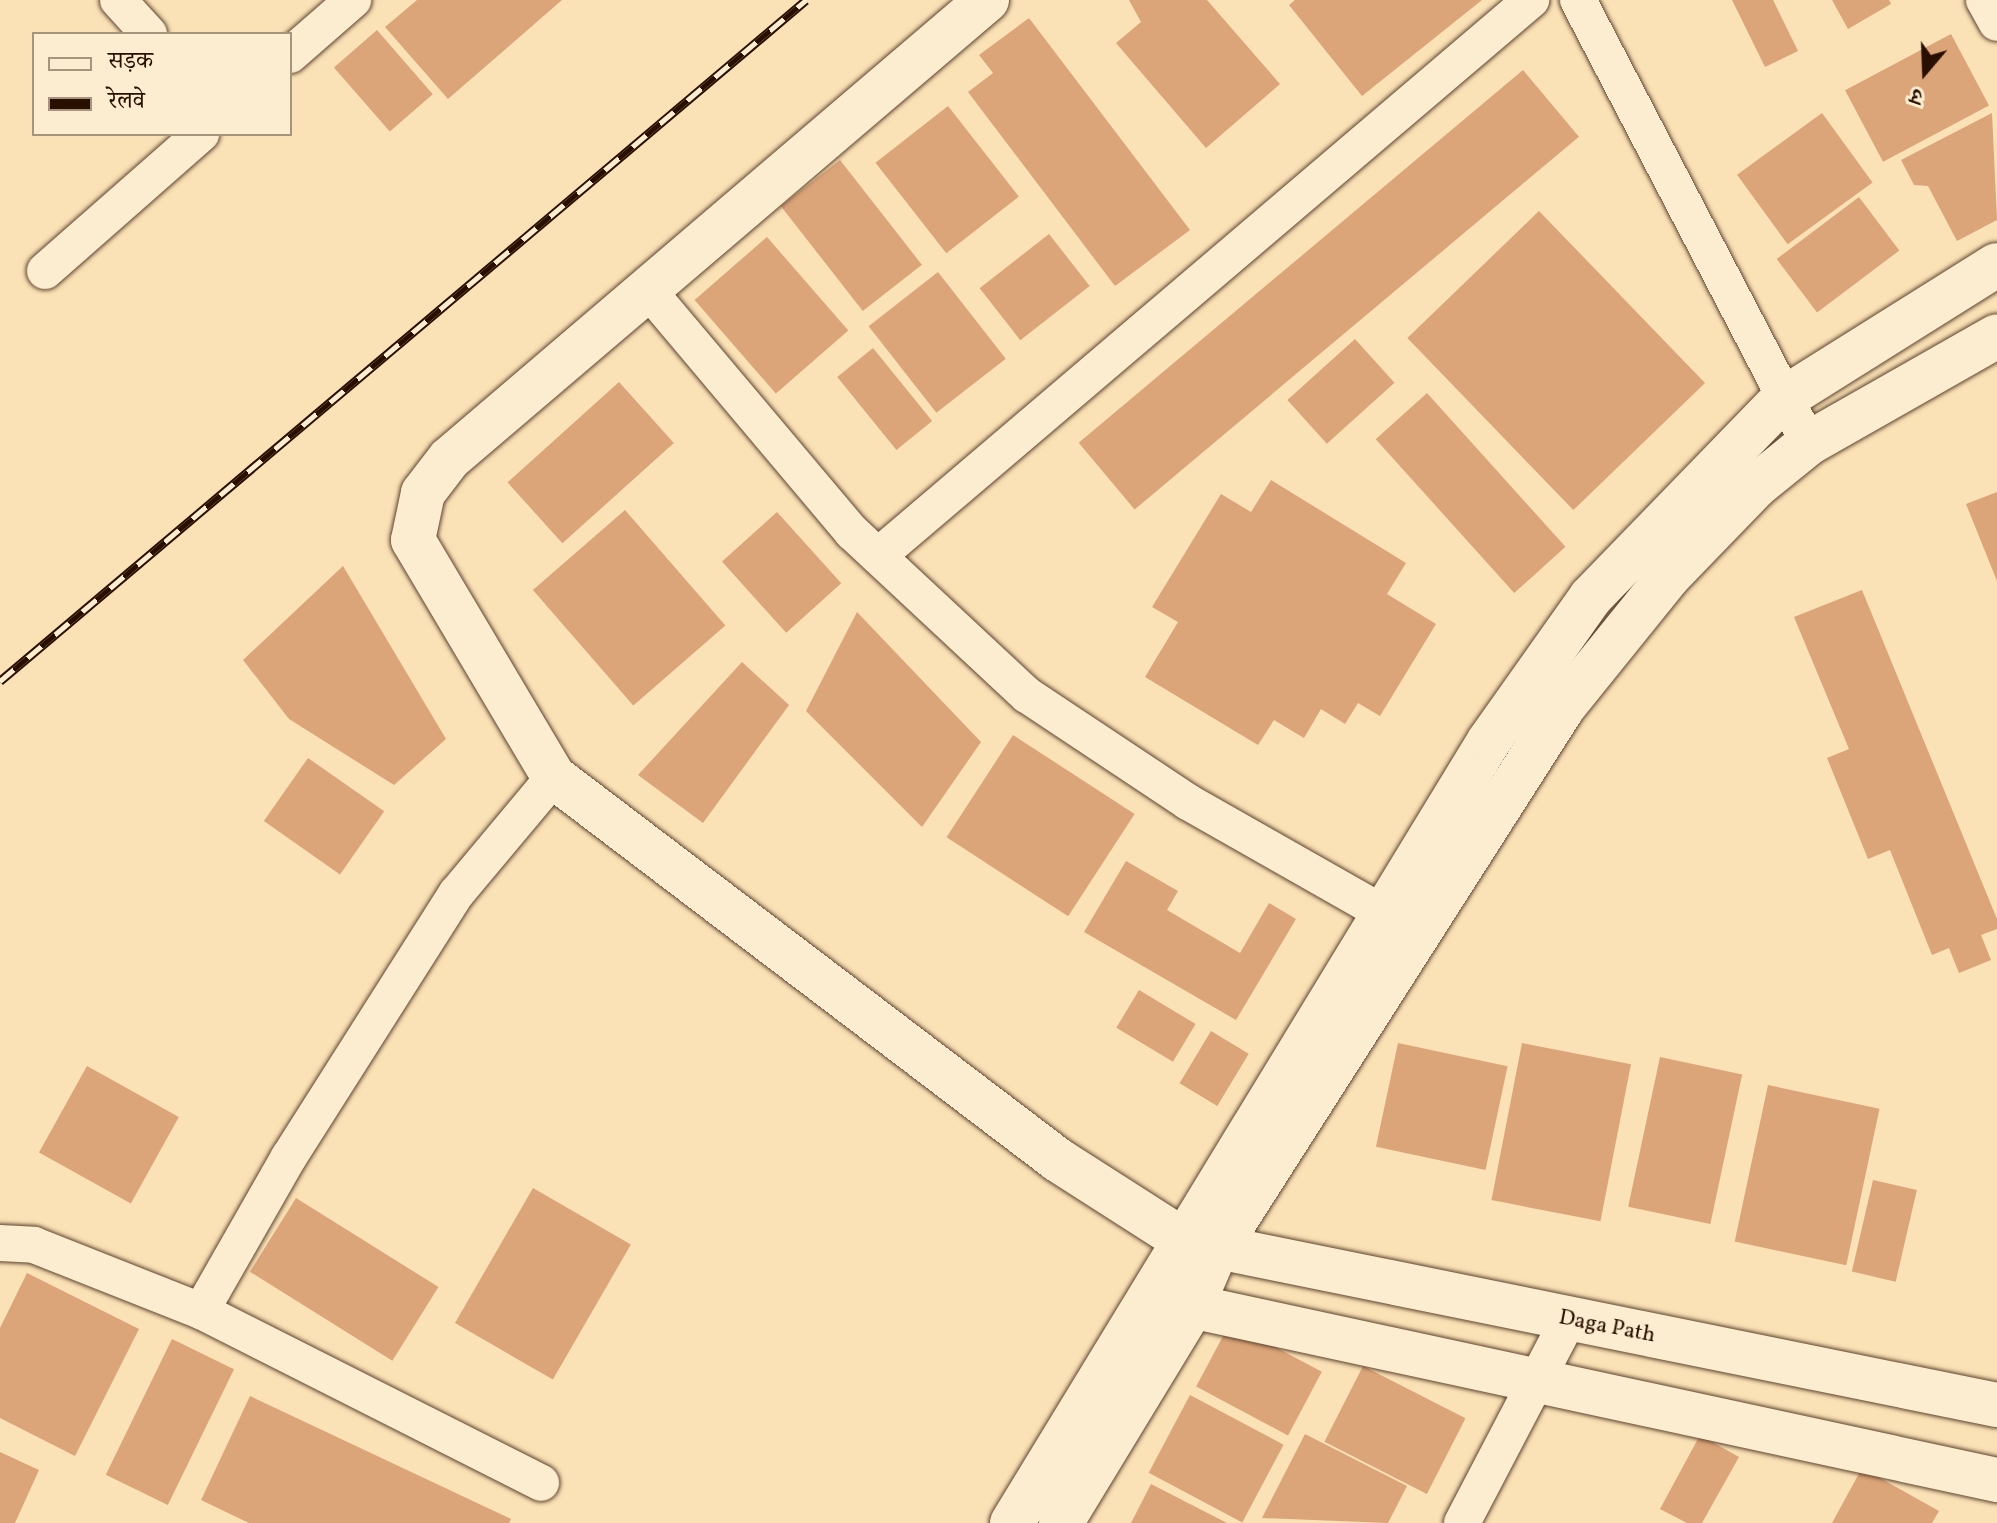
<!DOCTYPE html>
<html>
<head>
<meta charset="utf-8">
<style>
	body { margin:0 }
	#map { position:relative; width:1997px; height:1523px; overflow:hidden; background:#fbe1b6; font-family:Vollkorn,"Noto Serif Devanagari",serif }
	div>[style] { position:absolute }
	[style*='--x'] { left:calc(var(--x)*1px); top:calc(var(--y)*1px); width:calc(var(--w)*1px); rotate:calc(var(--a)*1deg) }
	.building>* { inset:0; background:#dca479; transform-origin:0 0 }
	.roads { filter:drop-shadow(0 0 2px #5d442e) drop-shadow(0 0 2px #5d442e) }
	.street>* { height:36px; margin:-18px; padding:0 18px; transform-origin:18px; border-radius:18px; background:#fcecd0 }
	.secondary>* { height:44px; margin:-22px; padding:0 22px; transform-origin:22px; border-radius:22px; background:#fcecd0 }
	.rail>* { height:9px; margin-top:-4.5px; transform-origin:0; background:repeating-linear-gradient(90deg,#fcecd0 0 18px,#280f00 0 36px); box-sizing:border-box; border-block:2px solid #280f00 }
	span { translate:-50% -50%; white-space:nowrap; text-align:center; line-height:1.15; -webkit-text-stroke:7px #fcecd0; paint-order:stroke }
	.street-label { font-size:22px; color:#280f00 }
	.legend { position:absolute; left:32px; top:32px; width:260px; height:104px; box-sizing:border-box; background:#fcecd0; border:2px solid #a7947d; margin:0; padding:10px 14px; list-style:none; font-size:24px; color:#280f00 }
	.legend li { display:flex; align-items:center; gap:16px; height:40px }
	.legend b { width:40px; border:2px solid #a7947d }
	.north { position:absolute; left:1885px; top:32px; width:80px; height:80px; -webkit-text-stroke:6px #fcecd0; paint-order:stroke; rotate:199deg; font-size:22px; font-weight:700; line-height:32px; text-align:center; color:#280f00 }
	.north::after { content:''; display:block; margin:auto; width:28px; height:36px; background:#280f00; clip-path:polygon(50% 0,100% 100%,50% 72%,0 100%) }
</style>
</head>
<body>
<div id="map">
	<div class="building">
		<i style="clip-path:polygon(417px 0,562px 0,448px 99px,385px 27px)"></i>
		<i style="clip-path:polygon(1129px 0,1207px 0,1280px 84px,1206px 148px,1116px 43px,1141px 22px)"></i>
		<i style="clip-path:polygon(1295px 0,1482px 0,1362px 96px,1289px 5px)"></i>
		<i style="clip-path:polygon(1732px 0,1773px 0,1798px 51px,1765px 67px)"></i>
		<i style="clip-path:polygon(1832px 0,1889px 0,1891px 4px,1848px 29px)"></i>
		<i style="clip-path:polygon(1029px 18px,1190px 230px,1115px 286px,968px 92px,993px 73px,979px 55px)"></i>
		<i style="left:377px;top:30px;width:85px;height:57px;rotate:49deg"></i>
		<i style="left:1951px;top:34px;width:81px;height:120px;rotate:62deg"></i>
		<i style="left:1523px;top:70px;width:87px;height:580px;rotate:50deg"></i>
		<i style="left:948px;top:106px;width:115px;height:92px;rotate:52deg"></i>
		<i style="left:1822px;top:113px;width:86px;height:105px;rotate:54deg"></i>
		<i style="clip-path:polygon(1992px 113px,1997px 220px,1957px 241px,1928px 186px,1914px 185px,1901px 160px)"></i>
		<i style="left:840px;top:160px;width:133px;height:75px;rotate:52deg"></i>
		<i style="left:1859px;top:197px;width:67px;height:103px;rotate:53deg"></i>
		<i style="left:1539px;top:211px;width:239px;height:183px;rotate:46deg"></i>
		<i style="left:1049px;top:234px;width:66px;height:88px;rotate:52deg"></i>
		<i style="left:767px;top:237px;width:124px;height:96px;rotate:49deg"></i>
		<i style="left:938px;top:272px;width:110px;height:88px;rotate:52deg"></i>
		<i style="left:1355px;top:339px;width:59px;height:91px;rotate:48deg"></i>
		<i style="left:873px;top:348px;width:94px;height:46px;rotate:51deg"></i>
		<i style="left:619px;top:382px;width:82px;height:150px;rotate:48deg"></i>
		<i style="left:1427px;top:393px;width:207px;height:69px;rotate:48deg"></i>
		<i style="clip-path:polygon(1271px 480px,1406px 563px,1387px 594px,1436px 624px,1380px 716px,1358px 703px,1345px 724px,1321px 709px,1304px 738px,1274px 720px,1258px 745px,1145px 677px,1178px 622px,1152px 607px,1221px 494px,1251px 512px)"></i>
		<i style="clip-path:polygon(1997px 492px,1997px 581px,1966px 504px)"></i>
		<i style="left:625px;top:510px;width:153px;height:122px;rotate:49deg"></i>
		<i style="left:777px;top:512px;width:96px;height:74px;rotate:48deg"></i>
		<i style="clip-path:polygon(343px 566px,446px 739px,394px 785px,289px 719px,243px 660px)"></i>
		<i style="clip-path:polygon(1862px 590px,1997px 919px,1997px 929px,1981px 935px,1991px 960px,1959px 973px,1949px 948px,1932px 955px,1890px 850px,1868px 859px,1827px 758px,1849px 749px,1794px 617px)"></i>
		<i style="clip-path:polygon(857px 612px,981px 742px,922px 827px,806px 711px)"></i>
		<i style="clip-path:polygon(742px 662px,789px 705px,703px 823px,638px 775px)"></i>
		<i style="left:1013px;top:735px;width:145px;height:122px;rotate:33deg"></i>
		<i style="left:308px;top:758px;width:93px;height:77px;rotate:35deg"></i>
		<i style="clip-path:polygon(1126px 861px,1178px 891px,1167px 910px,1240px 953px,1269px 903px,1296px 919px,1236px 1020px,1084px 932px)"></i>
		<i style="left:1139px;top:990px;width:66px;height:44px;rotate:31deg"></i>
		<i style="left:1211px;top:1031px;width:44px;height:61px;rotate:31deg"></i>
		<i style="left:1398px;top:1043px;width:112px;height:106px;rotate:12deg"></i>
		<i style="left:1522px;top:1043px;width:111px;height:160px;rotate:11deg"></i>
		<i style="left:1660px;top:1057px;width:84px;height:153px;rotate:12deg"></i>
		<i style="left:87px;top:1066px;width:105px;height:99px;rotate:29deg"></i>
		<i style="left:1768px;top:1085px;width:114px;height:160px;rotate:12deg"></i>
		<i style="left:1873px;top:1180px;width:45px;height:94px;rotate:13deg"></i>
		<i style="left:533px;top:1188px;width:113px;height:156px;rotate:30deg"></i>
		<i style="left:296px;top:1198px;width:168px;height:87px;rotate:32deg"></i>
		<i style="clip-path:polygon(27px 1273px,139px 1329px,75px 1456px,0 1418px,0 1328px)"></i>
		<i style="left:1230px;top:1323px;width:104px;height:72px;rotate:28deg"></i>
		<i style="left:172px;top:1339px;width:69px;height:151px;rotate:26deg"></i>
		<i style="left:1363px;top:1366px;width:115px;height:85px;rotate:27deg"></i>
		<i style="left:1190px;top:1395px;width:106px;height:88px;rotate:28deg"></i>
		<i style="clip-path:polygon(250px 1396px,511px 1519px,509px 1523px,249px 1523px,201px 1500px)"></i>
		<i style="clip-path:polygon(1305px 1434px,1407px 1486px,1388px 1523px,1262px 1518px)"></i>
		<i style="clip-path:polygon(1700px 1435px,1739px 1457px,1702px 1523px,1687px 1523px,1660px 1509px)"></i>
		<i style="clip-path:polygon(0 1452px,39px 1470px,15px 1523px,0 1523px)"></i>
		<i style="clip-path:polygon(1862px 1468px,1939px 1511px,1932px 1523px,1832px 1523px)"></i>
		<i style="clip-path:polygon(1151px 1484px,1227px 1523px,1131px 1523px)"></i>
	</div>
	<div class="roads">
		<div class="street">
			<i style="--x:118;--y:0;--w:46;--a:47.6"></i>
			<i style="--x:1578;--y:0;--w:500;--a:62.5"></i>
			<i style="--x:1984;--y:0;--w:26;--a:61"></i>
			<i style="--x:290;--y:55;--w:84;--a:-41.1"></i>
			<i style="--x:45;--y:271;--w:208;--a:-41.3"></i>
			<i style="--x:648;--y:290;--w:317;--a:49.9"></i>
			<i style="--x:852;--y:532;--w:239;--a:43"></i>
			<i style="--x:1027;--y:695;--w:193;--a:33.6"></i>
			<i style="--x:1188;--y:802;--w:253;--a:29.6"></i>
			<i style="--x:878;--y:556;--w:858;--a:-40.41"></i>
			<i style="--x:0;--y:1243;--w:34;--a:3"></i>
			<i style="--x:34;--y:1245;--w:180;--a:21.6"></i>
			<i style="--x:201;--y:1311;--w:381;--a:26.8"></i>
			<i style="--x:201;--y:1311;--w:177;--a:-60.3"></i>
			<i style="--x:289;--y:1157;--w:312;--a:-57.6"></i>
			<i style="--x:456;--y:894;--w:153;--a:-50.1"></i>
			<i style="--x:1462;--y:1523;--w:229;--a:-62.4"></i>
		</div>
		<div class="secondary">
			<i style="--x:987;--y:0;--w:707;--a:139.53"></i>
			<i style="--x:449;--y:459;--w:43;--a:127.4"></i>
			<i style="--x:423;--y:493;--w:48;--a:102"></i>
			<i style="--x:413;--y:540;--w:276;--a:59.3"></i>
			<i style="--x:554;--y:777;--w:633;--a:37.23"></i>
			<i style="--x:1058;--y:1160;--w:148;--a:32.6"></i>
			<i style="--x:1183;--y:1240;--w:831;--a:11.46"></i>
			<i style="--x:1163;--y:1300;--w:853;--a:12.18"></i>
			<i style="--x:1012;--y:1523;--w:916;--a:-58.62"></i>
			<i style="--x:1489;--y:741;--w:176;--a:-54.7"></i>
			<i style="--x:1591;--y:597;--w:276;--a:-45.9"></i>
			<i style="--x:1783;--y:399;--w:252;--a:-32.1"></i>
			<i style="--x:1061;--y:1523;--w:250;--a:-58.7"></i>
			<i style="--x:1191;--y:1309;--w:63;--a:-66.7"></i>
			<i style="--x:1216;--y:1251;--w:647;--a:-57.44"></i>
			<i style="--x:1564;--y:706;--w:166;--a:-51.1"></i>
			<i style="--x:1668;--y:577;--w:127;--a:-46"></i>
			<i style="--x:1756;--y:486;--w:68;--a:-39.1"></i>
			<i style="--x:1809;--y:443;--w:216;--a:-29.6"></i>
		</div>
	</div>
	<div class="rail">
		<i style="--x:0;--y:681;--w:1055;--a:-40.19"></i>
	</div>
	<div class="street-label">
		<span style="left:1607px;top:1327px;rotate:11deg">Daga Path</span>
	</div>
	<ul class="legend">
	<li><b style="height:10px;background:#fcecd0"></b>सड़क</li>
	<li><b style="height:10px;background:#280f00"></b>रेलवे</li>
	</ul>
	<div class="north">उ</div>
</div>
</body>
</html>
